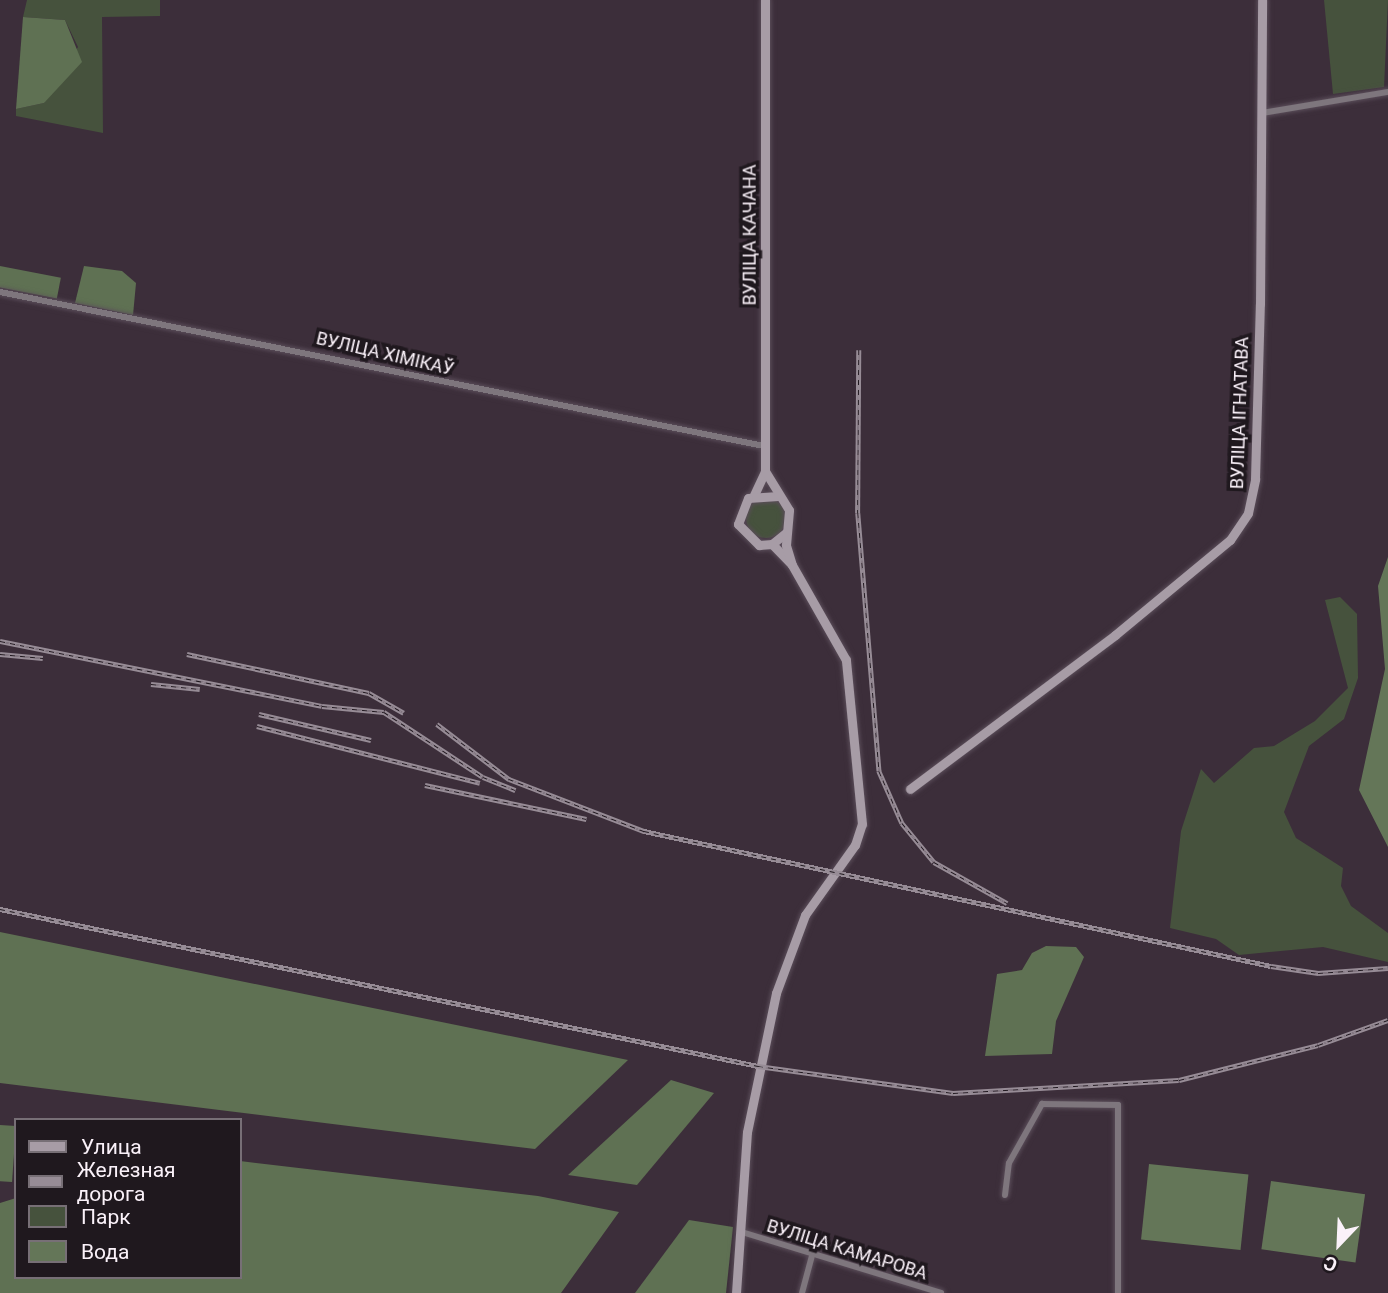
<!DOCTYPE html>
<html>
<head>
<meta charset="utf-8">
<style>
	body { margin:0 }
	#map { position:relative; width:1388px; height:1293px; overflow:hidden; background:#3c2e3a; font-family:Roboto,sans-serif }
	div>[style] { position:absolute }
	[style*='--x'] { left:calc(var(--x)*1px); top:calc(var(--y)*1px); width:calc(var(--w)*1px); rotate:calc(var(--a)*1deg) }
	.green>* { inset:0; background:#46523d }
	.round { border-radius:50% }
	.forest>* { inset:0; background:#5f7153; transform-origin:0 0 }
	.water>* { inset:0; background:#647658; transform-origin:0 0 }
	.roads { filter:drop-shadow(0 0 2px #5a4d59) drop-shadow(0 0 2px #5a4d59) }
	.street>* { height:6px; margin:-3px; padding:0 3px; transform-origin:3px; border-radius:3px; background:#7e767d }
	.secondary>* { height:9px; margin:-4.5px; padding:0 4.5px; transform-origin:4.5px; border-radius:4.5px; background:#a79ca6 }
	.rail>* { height:4.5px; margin-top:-2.25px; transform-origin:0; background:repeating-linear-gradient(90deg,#1f181e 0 5px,#978c96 0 10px); box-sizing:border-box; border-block:2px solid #978c96 }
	span { translate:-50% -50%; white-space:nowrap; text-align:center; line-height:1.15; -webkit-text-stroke:7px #1f181e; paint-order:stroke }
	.street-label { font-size:18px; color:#faf1f9 }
	.legend { position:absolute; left:14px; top:1118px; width:228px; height:161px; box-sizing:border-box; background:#1f181e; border:2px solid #776f76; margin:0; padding:9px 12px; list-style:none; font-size:21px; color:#faf1f9 }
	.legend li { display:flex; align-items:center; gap:14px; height:35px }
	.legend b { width:35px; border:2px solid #776f76 }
	.north { position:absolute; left:1304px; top:1209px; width:70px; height:70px; -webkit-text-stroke:5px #1f181e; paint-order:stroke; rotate:203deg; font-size:19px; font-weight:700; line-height:28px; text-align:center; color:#faf1f9 }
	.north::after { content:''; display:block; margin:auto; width:24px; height:32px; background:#faf1f9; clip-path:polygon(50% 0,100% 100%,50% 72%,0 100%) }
</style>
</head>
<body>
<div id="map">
	<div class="green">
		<i style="clip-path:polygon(27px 0,160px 0,160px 16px,102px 17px,103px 133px,16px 116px,16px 109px,44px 103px,78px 47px,65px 20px,23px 17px)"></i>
		<i style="clip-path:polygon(1324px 0,1388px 0,1384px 87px,1333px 94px)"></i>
		<i class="round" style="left:746px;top:498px;width:40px;height:40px"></i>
		<i style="clip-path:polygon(1340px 597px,1357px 614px,1358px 678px,1344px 719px,1309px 746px,1284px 812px,1296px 838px,1343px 868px,1341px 886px,1351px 906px,1388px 933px,1388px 962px,1323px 947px,1239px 955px,1216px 939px,1170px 928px,1181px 831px,1201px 769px,1214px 783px,1254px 748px,1274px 746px,1315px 721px,1348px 688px,1325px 600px)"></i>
	</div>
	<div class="forest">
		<i style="clip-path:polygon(23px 17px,65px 20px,82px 62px,44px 103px,16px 109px)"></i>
		<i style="left:0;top:266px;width:62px;height:21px;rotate:11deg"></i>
		<i style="clip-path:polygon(84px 266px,122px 271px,136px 283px,133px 315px,75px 303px)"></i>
		<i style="clip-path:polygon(0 932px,628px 1060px,535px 1149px,0 1083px)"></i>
		<i style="clip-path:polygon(1046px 946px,1076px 947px,1084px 957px,1056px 1021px,1052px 1054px,985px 1056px,997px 974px,1022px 970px,1032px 953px)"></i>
		<i style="clip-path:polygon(671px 1080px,714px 1093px,637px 1185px,568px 1175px)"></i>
		<i style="left:0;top:1125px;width:16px;height:56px;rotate:4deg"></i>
		<i style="clip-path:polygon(240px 1161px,538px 1196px,619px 1212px,561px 1293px,0 1293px,0 1203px,16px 1198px,16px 1277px,240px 1277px)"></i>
		<i style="clip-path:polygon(689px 1220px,733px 1227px,726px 1293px,635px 1293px)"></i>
	</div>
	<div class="water">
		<i style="clip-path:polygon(1388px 557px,1388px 847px,1359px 790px,1385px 669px,1378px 586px)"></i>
		<i style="left:1149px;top:1164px;width:100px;height:76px;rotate:6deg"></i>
		<i style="left:1271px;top:1181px;width:95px;height:69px;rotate:8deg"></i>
	</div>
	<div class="roads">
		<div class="street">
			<i style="--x:1262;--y:113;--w:128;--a:-9.5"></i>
			<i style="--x:0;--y:292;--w:779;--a:11.4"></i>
			<i style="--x:1005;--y:1195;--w:32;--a:-83"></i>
			<i style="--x:1009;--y:1163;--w:68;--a:-60.8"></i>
			<i style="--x:1042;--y:1104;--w:76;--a:0.8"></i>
			<i style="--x:1118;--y:1105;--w:188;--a:90"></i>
			<i style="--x:745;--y:1233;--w:205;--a:17"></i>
			<i style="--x:802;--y:1293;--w:38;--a:-75"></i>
		</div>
		<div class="secondary">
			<i style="--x:754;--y:495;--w:26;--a:-65"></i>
			<i style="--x:778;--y:496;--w:30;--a:176"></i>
			<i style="--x:748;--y:498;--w:28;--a:111"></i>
			<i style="--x:738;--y:524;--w:30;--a:45"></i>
			<i style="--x:759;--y:545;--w:13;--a:-4"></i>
			<i style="--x:772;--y:544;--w:19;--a:-39"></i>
			<i style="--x:772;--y:544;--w:28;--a:46"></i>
			<i style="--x:910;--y:789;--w:256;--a:-36.9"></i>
			<i style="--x:1115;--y:635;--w:149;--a:-39.6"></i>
			<i style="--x:1230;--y:540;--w:32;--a:-56"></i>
			<i style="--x:1248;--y:513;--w:35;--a:-78"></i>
			<i style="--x:1255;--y:479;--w:175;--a:-88.4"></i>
			<i style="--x:1260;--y:304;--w:304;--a:-89.6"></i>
			<i style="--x:736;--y:1293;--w:161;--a:-86.1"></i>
			<i style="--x:747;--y:1132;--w:142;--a:-78.2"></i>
			<i style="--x:776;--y:993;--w:83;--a:-69.6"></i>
			<i style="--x:805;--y:915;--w:86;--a:-54.5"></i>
			<i style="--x:855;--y:845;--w:22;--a:-72"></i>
			<i style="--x:862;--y:824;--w:165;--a:-95.6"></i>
			<i style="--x:846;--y:660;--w:109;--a:-119.6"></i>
			<i style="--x:792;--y:565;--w:21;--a:-107"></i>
			<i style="--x:786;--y:545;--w:35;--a:-85"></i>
			<i style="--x:789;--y:510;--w:46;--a:-121.6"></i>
			<i style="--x:765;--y:471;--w:471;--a:-90"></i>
		</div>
	</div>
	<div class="rail">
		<i style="--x:859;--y:350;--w:163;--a:90.4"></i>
		<i style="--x:858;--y:513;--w:259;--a:85.3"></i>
		<i style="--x:879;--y:771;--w:57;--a:66.1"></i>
		<i style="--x:902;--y:823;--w:50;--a:50.6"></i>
		<i style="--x:934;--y:862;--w:84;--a:29.3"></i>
		<i style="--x:0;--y:641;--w:328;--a:11.4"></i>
		<i style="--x:322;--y:706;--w:62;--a:5.5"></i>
		<i style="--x:384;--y:712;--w:118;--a:33.3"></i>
		<i style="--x:483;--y:777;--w:35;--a:22"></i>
		<i style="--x:0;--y:654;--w:43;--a:5.3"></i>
		<i style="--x:187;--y:654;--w:186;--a:12.1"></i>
		<i style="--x:369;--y:693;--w:40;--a:29.7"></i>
		<i style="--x:151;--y:684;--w:49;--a:5.8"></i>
		<i style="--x:259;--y:714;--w:115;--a:13.1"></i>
		<i style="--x:437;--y:724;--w:91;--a:37.4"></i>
		<i style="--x:509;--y:779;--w:145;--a:21.1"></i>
		<i style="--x:644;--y:831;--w:641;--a:12.15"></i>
		<i style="--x:1271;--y:966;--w:48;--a:8.5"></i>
		<i style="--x:1318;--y:973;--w:70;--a:-4.1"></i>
		<i style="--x:257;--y:726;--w:230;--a:14.3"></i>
		<i style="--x:425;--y:785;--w:165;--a:11.9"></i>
		<i style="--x:0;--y:909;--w:774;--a:11.7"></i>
		<i style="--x:758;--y:1066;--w:197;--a:7.9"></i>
		<i style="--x:953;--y:1093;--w:226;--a:-3.3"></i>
		<i style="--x:1179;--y:1080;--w:143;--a:-14.1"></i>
		<i style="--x:1318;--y:1045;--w:74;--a:-19.7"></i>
	</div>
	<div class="street-label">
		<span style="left:750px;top:235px;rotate:-90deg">ВУЛІЦА КАЧАНА</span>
		<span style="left:385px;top:354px;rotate:13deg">ВУЛІЦА ХІМІКАЎ</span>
		<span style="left:1240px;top:413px;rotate:-88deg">ВУЛІЦА ІГНАТАВА</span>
		<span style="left:847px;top:1250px;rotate:17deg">ВУЛІЦА КАМАРОВА</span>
	</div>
	<ul class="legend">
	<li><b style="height:9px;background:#a79ca6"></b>Улица</li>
	<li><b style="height:9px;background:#978c96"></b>Железная дорога</li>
	<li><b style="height:19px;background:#46523d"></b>Парк</li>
	<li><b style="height:19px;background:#647658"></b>Вода</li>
	</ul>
	<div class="north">С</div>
</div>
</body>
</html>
